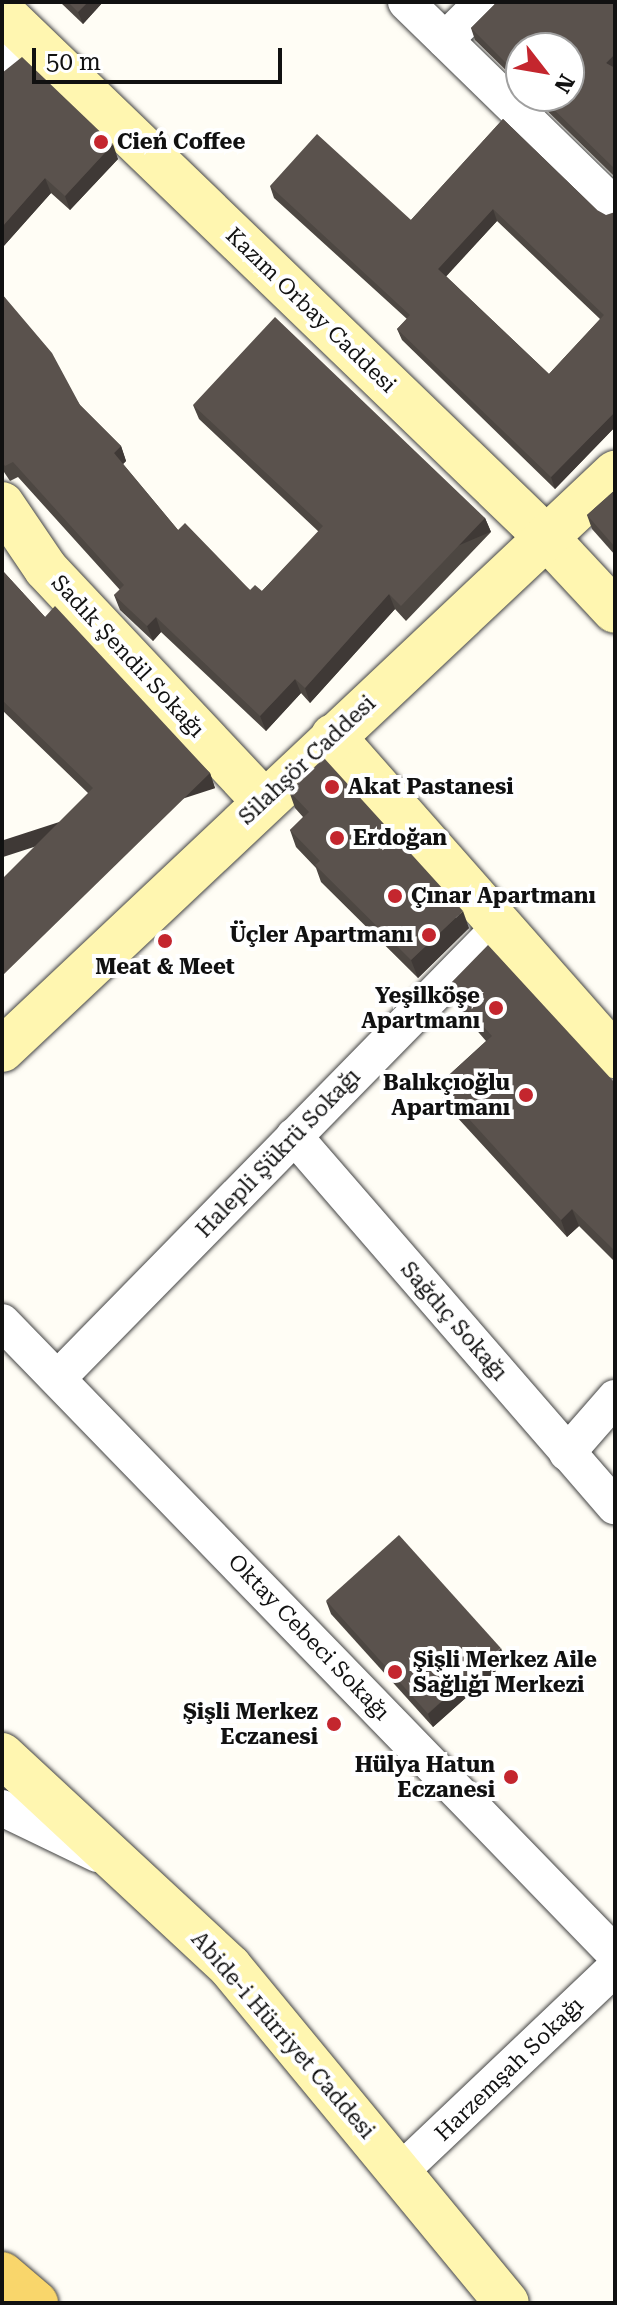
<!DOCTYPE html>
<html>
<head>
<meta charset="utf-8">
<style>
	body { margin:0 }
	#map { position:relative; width:617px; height:2305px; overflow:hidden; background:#fffdf5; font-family:"Roboto Serif",serif }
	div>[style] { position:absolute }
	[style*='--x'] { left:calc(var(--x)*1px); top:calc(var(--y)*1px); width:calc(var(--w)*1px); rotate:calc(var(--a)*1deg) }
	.roads { filter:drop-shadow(0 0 2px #444) drop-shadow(0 0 2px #444) }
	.street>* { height:36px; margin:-18px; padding:0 18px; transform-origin:18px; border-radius:18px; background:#fff }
	.secondary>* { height:44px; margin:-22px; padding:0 22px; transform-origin:22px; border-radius:22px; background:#fff6b0 }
	.primary>* { height:44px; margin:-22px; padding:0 22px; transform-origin:22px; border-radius:22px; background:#f9d66b }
	.wall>* { inset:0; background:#4d4742 }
	.shaded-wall>* { inset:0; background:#3f3936; transform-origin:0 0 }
	.building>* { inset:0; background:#5a524d; transform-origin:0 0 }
	.dots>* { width:22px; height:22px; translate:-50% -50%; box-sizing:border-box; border:4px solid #fff; border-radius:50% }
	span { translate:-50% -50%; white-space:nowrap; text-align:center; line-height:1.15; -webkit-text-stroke:8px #fff; paint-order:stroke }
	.poi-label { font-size:22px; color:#111; font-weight:700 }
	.left { translate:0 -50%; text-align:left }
	.right { translate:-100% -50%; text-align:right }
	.street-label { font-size:22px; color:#111 }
	.frame { position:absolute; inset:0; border:4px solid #111; pointer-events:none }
	.north { position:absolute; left:505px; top:32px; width:80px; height:80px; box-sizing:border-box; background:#fff; border:2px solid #a0a0a0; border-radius:50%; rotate:121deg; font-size:22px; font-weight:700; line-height:32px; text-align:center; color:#111 }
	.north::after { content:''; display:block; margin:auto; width:28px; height:36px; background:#c4262e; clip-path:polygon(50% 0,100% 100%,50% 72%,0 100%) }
	.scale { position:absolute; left:32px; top:48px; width:250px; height:36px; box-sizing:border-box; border:4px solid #111; border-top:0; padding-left:10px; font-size:24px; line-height:28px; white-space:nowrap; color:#111; -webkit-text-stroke:6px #fff; paint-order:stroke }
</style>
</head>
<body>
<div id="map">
	<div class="roads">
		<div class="street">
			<i style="--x:406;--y:2;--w:292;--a:44.3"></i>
			<i style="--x:445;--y:40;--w:54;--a:-45"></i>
			<i style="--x:2;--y:68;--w:40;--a:-46"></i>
			<i style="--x:294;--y:1136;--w:490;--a:49.1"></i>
			<i style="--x:2;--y:1322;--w:880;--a:45.87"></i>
			<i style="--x:58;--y:1378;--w:630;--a:-45.58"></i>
			<i style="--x:567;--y:1453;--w:73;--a:-48.9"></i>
			<i style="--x:2;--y:1808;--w:106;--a:25.8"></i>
			<i style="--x:402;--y:2170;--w:294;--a:-43.5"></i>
		</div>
		<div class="secondary">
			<i style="--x:2;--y:12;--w:756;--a:43.98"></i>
			<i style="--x:546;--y:537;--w:101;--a:47"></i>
			<i style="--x:2;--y:504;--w:78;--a:55.9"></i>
			<i style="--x:46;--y:569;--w:317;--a:46.8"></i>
			<i style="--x:333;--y:736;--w:427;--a:48.6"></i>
			<i style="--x:2;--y:1050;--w:842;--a:-43.27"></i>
			<i style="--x:2;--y:1755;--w:311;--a:42.9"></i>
			<i style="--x:230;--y:1967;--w:435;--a:50.5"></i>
		</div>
		<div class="primary">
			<i style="--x:2;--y:2274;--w:45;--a:40.5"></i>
		</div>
	</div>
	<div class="wall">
		<i style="clip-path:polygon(60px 2px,103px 2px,83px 24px)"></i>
		<i style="clip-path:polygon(615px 2px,615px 177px,532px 96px,569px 96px,521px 48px,521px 85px,475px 40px,471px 28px,494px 5px)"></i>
		<i style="clip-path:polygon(2px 73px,118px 159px,70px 210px,51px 193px,2px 248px)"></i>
		<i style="clip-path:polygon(evenodd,503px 119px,597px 210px,615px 427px,555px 489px,402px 340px,397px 329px,407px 319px,274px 198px,270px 186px,411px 220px,503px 119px,497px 221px,600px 319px,549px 374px,446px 276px,497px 221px)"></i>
		<i style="clip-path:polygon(2px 294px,80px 405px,121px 446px,126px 461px,123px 464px,178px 530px,250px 590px,262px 591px,319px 532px,199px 419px,193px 405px,485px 518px,491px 532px,406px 621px,395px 609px,310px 703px,301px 693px,266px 731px,161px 632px,153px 641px,120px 610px,114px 595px,120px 590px,18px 477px,10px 481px,2px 469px)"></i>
		<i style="clip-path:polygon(615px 490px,615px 555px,592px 529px,587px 515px)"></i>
		<i style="clip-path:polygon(2px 570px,45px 617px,210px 773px,215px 788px,88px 793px,2px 710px)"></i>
		<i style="clip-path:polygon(289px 791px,469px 928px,418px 978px,321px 882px,316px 868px,296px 847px,290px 830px,303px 817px,295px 808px)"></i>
		<i style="clip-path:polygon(447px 987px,615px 1083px,615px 1262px,579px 1226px,567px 1237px,444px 1103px,438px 1085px,486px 1041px,454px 1004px)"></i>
		<i style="clip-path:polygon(326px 1601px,506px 1662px,433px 1727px,331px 1614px)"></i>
	</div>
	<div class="shaded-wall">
		<i style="clip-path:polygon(88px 2px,103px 2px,83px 24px,78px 12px)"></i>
		<i style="clip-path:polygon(615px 54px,615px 70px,606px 63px)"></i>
		<i style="clip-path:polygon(113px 144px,118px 159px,70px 210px,65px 196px)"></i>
		<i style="clip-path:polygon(45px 178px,51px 193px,2px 248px,2px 227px)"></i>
		<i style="clip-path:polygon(493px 209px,497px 221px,442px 281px,438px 269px)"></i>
		<i style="clip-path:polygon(615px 412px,615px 427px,555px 489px,551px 477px)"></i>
		<i style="clip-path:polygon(121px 446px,126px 461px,119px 468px,114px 453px)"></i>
		<i style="left:485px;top:518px;width:15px;height:122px;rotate:67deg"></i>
		<i style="clip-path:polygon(389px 594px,395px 609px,310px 703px,305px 688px)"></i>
		<i style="clip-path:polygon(156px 617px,161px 632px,153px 641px,147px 626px)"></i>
		<i style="clip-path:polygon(295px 679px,301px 693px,266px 731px,260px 716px)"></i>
		<i style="left:210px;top:773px;width:16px;height:291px;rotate:72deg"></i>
		<i style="clip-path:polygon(463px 911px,469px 928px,418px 978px,411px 960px)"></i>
		<i style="clip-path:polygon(572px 1209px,579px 1226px,567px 1237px,561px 1220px)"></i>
		<i style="clip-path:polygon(501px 1648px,506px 1662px,433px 1727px,428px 1714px)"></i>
	</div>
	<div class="building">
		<i style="clip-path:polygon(68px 2px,88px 2px,78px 12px)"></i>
		<i style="clip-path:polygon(495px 2px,615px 2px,615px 54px,606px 63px,615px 68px,615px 169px,540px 96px,569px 96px,569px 48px,521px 48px,521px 78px,471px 28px,494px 5px)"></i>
		<i style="clip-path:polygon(22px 57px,113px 144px,65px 196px,45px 178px,2px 227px,2px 73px)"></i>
		<i style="clip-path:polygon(evenodd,503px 119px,597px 210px,606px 215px,615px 212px,615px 412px,551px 477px,397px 329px,410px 315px,270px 186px,317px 134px,411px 220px,503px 119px,493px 209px,604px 315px,549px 374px,438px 269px,493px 209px)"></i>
		<i style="clip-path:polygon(2px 294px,52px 353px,80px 405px,121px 446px,114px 453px,178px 530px,185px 523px,250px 590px,255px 585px,262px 591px,323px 526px,193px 405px,275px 317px,485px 518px,401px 606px,389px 594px,305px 688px,295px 679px,260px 716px,156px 617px,147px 626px,114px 595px,124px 585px,13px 462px,5px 466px,2px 462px)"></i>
		<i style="clip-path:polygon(615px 490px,615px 547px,587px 515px)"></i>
		<i style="clip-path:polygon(2px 570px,45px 617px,55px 606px,210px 773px,2px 976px,2px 879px,93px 788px,2px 700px)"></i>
		<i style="clip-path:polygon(324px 758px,463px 911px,411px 960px,315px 865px,320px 861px,290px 830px,309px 812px,289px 791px)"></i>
		<i style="clip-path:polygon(488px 945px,615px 1083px,615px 1251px,572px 1209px,561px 1220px,438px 1085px,492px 1036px,447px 987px)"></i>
		<i style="left:399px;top:1535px;width:152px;height:98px;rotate:48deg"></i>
	</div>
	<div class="dots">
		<i style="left:101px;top:142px;background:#c4262e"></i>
		<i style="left:332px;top:787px;background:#c4262e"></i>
		<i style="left:337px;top:838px;background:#c4262e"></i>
		<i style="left:395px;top:896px;background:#c4262e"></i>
		<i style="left:429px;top:935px;background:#c4262e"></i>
		<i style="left:165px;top:941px;background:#c4262e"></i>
		<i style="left:496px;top:1008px;background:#c4262e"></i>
		<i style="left:526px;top:1095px;background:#c4262e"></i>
		<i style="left:395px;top:1672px;background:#c4262e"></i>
		<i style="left:334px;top:1724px;background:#c4262e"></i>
		<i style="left:511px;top:1777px;background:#c4262e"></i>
	</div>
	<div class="poi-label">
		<span class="left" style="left:117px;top:142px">Cień Coffee</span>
		<span class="left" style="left:348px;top:787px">Akat Pastanesi</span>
		<span class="left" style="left:353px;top:838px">Erdoğan</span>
		<span class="left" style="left:411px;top:896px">Çınar Apartmanı</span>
		<span class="right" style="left:413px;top:935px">Üçler Apartmanı</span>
		<span style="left:165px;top:967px">Meat &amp; Meet</span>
		<span class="right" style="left:480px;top:1008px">Yeşilköşe<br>Apartmanı</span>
		<span class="right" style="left:510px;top:1095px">Balıkçıoğlu<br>Apartmanı</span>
		<span class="left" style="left:413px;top:1672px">Şişli Merkez Aile<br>Sağlığı Merkezi</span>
		<span class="right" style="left:318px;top:1724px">Şişli Merkez<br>Eczanesi</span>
		<span class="right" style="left:495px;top:1777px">Hülya Hatun<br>Eczanesi</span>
	</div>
	<div class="street-label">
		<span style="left:311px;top:310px;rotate:44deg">Kazım Orbay Caddesi</span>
		<span style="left:128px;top:656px;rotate:47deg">Sadık Şendil Sokağı</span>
		<span style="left:307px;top:760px;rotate:-43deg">Silahşör Caddesi</span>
		<span style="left:278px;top:1153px;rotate:-46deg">Halepli Şükrü Sokağı</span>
		<span style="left:454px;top:1321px;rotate:49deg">Sağdıç Sokağı</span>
		<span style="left:309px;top:1637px;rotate:46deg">Oktay Cebeci Sokağı</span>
		<span style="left:283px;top:2035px;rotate:49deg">Abide-i Hürriyet Caddesi</span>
		<span style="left:509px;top:2069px;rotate:-44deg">Harzemşah Sokağı</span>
	</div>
	<div class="frame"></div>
	<div class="north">N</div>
	<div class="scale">50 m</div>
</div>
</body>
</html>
